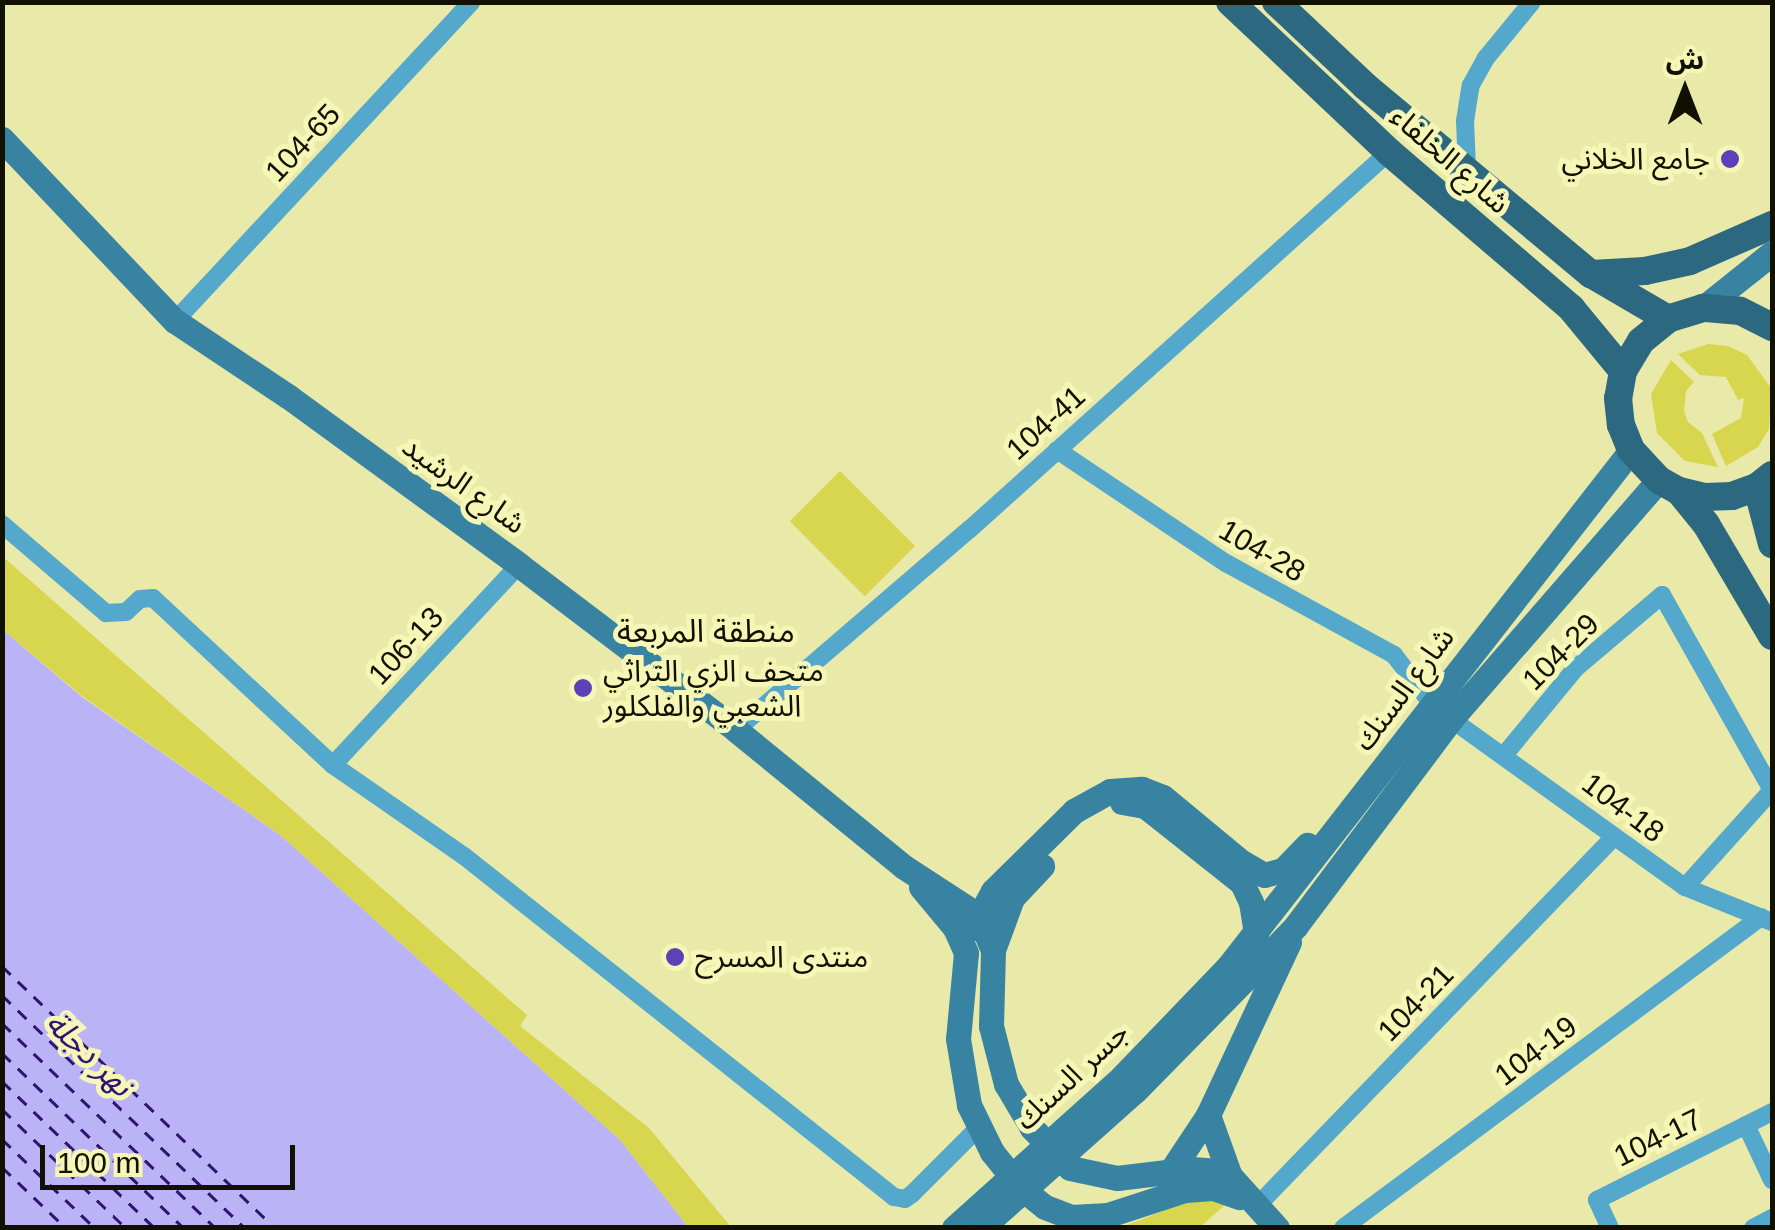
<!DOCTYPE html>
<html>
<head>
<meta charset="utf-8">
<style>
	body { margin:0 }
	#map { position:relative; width:1775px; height:1230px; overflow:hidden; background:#e9e9a9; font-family:Arial,"Noto Sans Arabic",sans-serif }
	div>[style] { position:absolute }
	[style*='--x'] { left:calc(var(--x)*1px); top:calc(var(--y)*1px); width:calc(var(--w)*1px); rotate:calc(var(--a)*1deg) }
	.green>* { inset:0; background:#d8d54f; transform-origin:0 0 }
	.water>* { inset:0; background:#bab4f6 }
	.ferry>* { height:2.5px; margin-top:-1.25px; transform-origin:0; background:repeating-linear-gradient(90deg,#311472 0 12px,transparent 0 22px) }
	.street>* { height:18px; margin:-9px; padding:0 9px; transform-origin:9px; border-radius:9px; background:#53a8cb }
	.secondary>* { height:25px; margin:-12.5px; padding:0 12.5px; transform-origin:12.5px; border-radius:12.5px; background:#3883a2 }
	.primary>* { height:28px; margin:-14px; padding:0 14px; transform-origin:14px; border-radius:14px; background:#2d6881 }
	.secondary-bridge>* { height:25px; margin:-12.5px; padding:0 12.5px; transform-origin:12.5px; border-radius:12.5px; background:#3883a2 }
	.dots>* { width:28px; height:28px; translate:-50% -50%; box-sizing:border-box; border:5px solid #f6f6b6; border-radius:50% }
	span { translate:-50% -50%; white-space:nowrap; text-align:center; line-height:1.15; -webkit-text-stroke:10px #f6f6b6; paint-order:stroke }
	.street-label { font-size:30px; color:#121100 }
	.poi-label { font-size:30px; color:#121100 }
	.right { translate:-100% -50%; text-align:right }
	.left { translate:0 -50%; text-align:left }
	.neighbourhood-label { font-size:32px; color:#121100 }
	.water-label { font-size:32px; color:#311472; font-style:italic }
	.frame { position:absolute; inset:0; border:5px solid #121100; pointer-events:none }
	.north { position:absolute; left:1635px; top:40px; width:100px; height:100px; -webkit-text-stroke:8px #f6f6b6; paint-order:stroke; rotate:0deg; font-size:28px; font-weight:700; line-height:40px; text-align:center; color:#121100 }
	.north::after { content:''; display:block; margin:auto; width:35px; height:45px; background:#121100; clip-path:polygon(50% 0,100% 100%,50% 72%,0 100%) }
	.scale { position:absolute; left:40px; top:1145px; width:255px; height:45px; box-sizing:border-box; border:5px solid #121100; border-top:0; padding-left:12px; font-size:30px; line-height:35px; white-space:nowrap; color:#121100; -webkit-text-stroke:8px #f6f6b6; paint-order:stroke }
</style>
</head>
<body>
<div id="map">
	<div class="green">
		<i style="clip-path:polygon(1708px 344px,1728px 346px,1747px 355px,1771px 388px,1769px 429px,1758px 447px,1726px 466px,1712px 434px,1741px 418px,1744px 398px,1738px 400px,1726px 377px,1700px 375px,1678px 354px)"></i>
		<i style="clip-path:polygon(1671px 360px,1694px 382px,1686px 391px,1684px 411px,1688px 422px,1702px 433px,1718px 467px,1685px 461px,1657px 433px,1651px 394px)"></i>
		<i style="left:840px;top:471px;width:106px;height:71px;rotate:45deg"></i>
		<i style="clip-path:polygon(2px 556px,527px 1015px,520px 1026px,649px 1128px,731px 1227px,688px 1227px,620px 1140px,280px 835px,82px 696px,3px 630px)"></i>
		<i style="clip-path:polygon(1217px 1200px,1225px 1205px,1200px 1227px,1120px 1228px,1183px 1203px)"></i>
	</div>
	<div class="water">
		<i style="clip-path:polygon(3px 630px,82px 697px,280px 835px,620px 1140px,688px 1227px,3px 1227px)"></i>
	</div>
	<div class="ferry">
		<i style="--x:2;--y:966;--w:378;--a:43.8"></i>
		<i style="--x:2;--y:995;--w:337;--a:43.8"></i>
		<i style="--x:2;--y:1023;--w:296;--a:43.8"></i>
		<i style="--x:2;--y:1053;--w:252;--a:43.9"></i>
		<i style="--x:2;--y:1081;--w:212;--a:43.9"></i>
		<i style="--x:2;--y:1109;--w:172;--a:43.8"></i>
		<i style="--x:2;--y:1139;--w:129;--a:43.7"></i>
		<i style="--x:2;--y:1167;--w:88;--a:43.6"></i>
	</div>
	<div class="street">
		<i style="--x:1467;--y:168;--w:47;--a:-92.4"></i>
		<i style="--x:1465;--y:121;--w:36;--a:-81"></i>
		<i style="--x:1471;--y:85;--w:31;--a:-61"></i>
		<i style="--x:1486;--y:58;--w:72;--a:-50.6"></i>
		<i style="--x:175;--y:321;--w:435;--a:-47.1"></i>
		<i style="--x:1057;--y:450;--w:203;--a:33.8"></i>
		<i style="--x:1226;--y:563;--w:192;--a:28.7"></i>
		<i style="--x:1394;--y:655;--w:62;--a:52.2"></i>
		<i style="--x:2;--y:524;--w:137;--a:40.6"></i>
		<i style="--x:106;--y:613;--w:20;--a:-3"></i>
		<i style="--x:126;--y:612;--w:19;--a:-43"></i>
		<i style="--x:140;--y:599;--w:13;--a:-4"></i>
		<i style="--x:153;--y:598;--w:246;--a:42.9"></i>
		<i style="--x:333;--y:765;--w:160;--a:34.8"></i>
		<i style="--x:464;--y:856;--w:549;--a:38.42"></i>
		<i style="--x:894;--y:1197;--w:11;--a:10"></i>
		<i style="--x:905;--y:1199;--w:9;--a:-36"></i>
		<i style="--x:912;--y:1194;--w:95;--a:-45"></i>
		<i style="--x:1451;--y:719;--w:288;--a:35.7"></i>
		<i style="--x:1685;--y:887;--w:94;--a:21.9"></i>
		<i style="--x:736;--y:730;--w:308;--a:-40.7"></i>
		<i style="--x:970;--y:529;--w:564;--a:-41.98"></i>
		<i style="--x:1505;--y:754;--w:112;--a:-50.5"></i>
		<i style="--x:1576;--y:668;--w:113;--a:-40.3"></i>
		<i style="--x:1662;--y:595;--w:224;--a:60.6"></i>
		<i style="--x:333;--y:765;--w:273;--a:-47.1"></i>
		<i style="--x:1685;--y:887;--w:130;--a:-48.1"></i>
		<i style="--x:1746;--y:1125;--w:61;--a:64.7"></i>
		<i style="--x:1257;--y:1206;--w:513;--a:-45.95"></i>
		<i style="--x:1343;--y:1228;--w:521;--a:-36.65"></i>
		<i style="--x:1610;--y:1228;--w:31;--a:-115"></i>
		<i style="--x:1597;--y:1200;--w:196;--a:-26.7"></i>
		<i style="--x:1753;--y:1228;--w:21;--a:-28"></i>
	</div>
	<div class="secondary">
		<i style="--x:2;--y:139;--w:251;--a:46.5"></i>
		<i style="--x:175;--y:321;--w:137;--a:33.7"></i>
		<i style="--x:289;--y:397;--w:285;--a:36.1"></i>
		<i style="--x:519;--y:565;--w:273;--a:37.2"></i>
		<i style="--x:736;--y:730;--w:217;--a:39.2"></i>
		<i style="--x:904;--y:867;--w:88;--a:33"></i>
		<i style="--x:978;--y:915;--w:38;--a:67"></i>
		<i style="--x:993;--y:950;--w:76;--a:91.5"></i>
		<i style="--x:991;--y:1026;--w:60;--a:75.5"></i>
		<i style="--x:1006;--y:1084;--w:51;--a:59.4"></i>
		<i style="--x:1032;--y:1128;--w:55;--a:46.5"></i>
		<i style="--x:1070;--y:1168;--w:48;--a:12"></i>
		<i style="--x:1117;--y:1178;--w:75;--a:-6.9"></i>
		<i style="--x:1191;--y:1169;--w:26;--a:4"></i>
		<i style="--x:1217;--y:1171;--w:14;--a:21"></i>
		<i style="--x:1230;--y:1176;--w:70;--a:47.9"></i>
		<i style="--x:1703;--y:308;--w:88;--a:-38.6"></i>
		<i style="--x:1122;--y:802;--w:23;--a:10"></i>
		<i style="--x:1145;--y:806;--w:124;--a:38.4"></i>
		<i style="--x:1242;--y:883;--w:21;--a:65"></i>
		<i style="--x:1251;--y:902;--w:33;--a:81"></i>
		<i style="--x:921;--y:887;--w:53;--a:50.3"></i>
		<i style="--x:955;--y:928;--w:27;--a:66"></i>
		<i style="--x:966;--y:953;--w:86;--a:95.3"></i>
		<i style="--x:958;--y:1039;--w:67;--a:80.5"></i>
		<i style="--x:969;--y:1105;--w:52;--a:63.9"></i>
		<i style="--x:992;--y:1152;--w:45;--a:51.3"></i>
		<i style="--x:1020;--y:1187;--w:32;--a:39"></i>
		<i style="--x:1045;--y:1207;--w:28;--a:21"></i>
		<i style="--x:1071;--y:1217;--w:37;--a:-3"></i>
		<i style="--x:1108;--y:1215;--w:81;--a:-18"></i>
		<i style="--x:1185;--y:1190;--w:28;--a:-4"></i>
		<i style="--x:1213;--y:1188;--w:28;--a:19"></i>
		<i style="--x:973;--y:928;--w:42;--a:-61.6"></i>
		<i style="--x:993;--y:891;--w:114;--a:-44.6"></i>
		<i style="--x:1074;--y:811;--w:41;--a:-29.1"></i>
		<i style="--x:1110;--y:791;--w:32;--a:-4"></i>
		<i style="--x:1142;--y:789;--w:22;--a:21"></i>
		<i style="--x:1163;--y:797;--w:100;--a:39.7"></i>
		<i style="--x:1240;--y:861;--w:28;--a:30"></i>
		<i style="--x:1264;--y:875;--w:20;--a:-15"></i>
		<i style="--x:1283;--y:870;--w:35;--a:-46"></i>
		<i style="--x:993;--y:950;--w:55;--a:-69.9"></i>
		<i style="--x:1012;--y:898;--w:44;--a:-46.8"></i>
		<i style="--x:1228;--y:967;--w:656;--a:-52.06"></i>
		<i style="--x:1244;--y:980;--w:74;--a:-46.1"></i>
		<i style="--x:1295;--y:927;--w:260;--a:-53.1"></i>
		<i style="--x:1451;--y:719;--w:317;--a:-49"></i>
		<i style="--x:1208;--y:1115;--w:65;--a:70.2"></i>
		<i style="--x:1167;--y:1177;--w:74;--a:-56.5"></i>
		<i style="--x:1208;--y:1115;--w:191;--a:-64.9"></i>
	</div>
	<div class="primary">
		<i style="--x:1230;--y:2;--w:219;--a:43.3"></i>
		<i style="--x:1389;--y:152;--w:240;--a:40.6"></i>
		<i style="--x:1571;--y:308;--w:82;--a:50.5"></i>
		<i style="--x:1276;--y:2;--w:122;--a:43.3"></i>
		<i style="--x:1365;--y:86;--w:294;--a:39.8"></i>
		<i style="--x:1591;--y:274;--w:89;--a:30.3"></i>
		<i style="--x:1591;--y:274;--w:54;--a:-3.2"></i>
		<i style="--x:1645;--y:271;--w:46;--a:-12.5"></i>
		<i style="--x:1690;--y:261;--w:90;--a:-23.7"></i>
		<i style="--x:1772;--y:327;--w:36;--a:-153"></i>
		<i style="--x:1740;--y:311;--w:37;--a:-175"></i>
		<i style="--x:1703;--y:308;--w:37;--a:163"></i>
		<i style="--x:1668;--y:319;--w:35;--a:141"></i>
		<i style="--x:1641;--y:341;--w:35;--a:121"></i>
		<i style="--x:1623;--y:371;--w:27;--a:100"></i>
		<i style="--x:1618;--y:398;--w:27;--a:84"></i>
		<i style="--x:1621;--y:425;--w:27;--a:68"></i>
		<i style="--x:1631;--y:450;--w:41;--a:47"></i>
		<i style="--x:1659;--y:480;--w:23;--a:29"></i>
		<i style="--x:1679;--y:491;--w:27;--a:13"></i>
		<i style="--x:1705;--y:497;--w:27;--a:-2"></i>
		<i style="--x:1732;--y:496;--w:27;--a:-20"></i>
		<i style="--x:1757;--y:487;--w:19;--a:-39"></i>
		<i style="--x:1757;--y:487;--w:59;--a:75.3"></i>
		<i style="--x:1679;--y:491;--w:43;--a:50.7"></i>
		<i style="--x:1706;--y:524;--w:130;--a:59.5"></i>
	</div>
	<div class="secondary-bridge">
		<i style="--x:954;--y:1228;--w:226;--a:-41.9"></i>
		<i style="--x:1122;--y:1077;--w:153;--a:-46.1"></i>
		<i style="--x:981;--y:1228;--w:206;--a:-41.7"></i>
		<i style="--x:1135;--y:1091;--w:156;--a:-45.5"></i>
	</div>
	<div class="dots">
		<i style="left:1730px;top:159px;background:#5c41b9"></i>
		<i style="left:583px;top:688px;background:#5c41b9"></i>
		<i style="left:675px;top:957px;background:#5c41b9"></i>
	</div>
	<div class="street-label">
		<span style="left:303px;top:143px;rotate:-47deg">104-65</span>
		<span style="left:1450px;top:160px;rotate:41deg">شارع الخلفاء</span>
		<span style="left:1046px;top:423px;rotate:-42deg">104-41</span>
		<span style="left:464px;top:485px;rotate:36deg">شارع الرشيد</span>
		<span style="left:1262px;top:551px;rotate:30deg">104-28</span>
		<span style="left:406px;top:646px;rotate:-47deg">106-13</span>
		<span style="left:1561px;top:652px;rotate:-45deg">104-29</span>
		<span style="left:1404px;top:689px;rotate:-53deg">شارع السنك</span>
		<span style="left:1623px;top:808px;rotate:37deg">104-18</span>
		<span style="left:1416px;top:1003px;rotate:-46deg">104-21</span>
		<span style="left:1536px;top:1051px;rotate:-37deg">104-19</span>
		<span style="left:1072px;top:1076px;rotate:-43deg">جسر السنك</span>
		<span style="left:1658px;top:1138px;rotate:-26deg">104-17</span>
	</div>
	<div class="poi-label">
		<span class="right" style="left:1710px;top:159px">جامع الخلاني</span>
		<span class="left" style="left:603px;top:688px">متحف الزي التراثي<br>الشعبي والفلكلور</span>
		<span class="left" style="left:695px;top:957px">منتدى المسرح</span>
	</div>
	<div class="neighbourhood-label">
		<span style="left:706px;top:631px">منطقة المربعة</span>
	</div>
	<div class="water-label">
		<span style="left:89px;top:1054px;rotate:44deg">نهر دجلة</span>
	</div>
	<div class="frame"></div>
	<div class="north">ش</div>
	<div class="scale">100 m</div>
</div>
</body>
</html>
